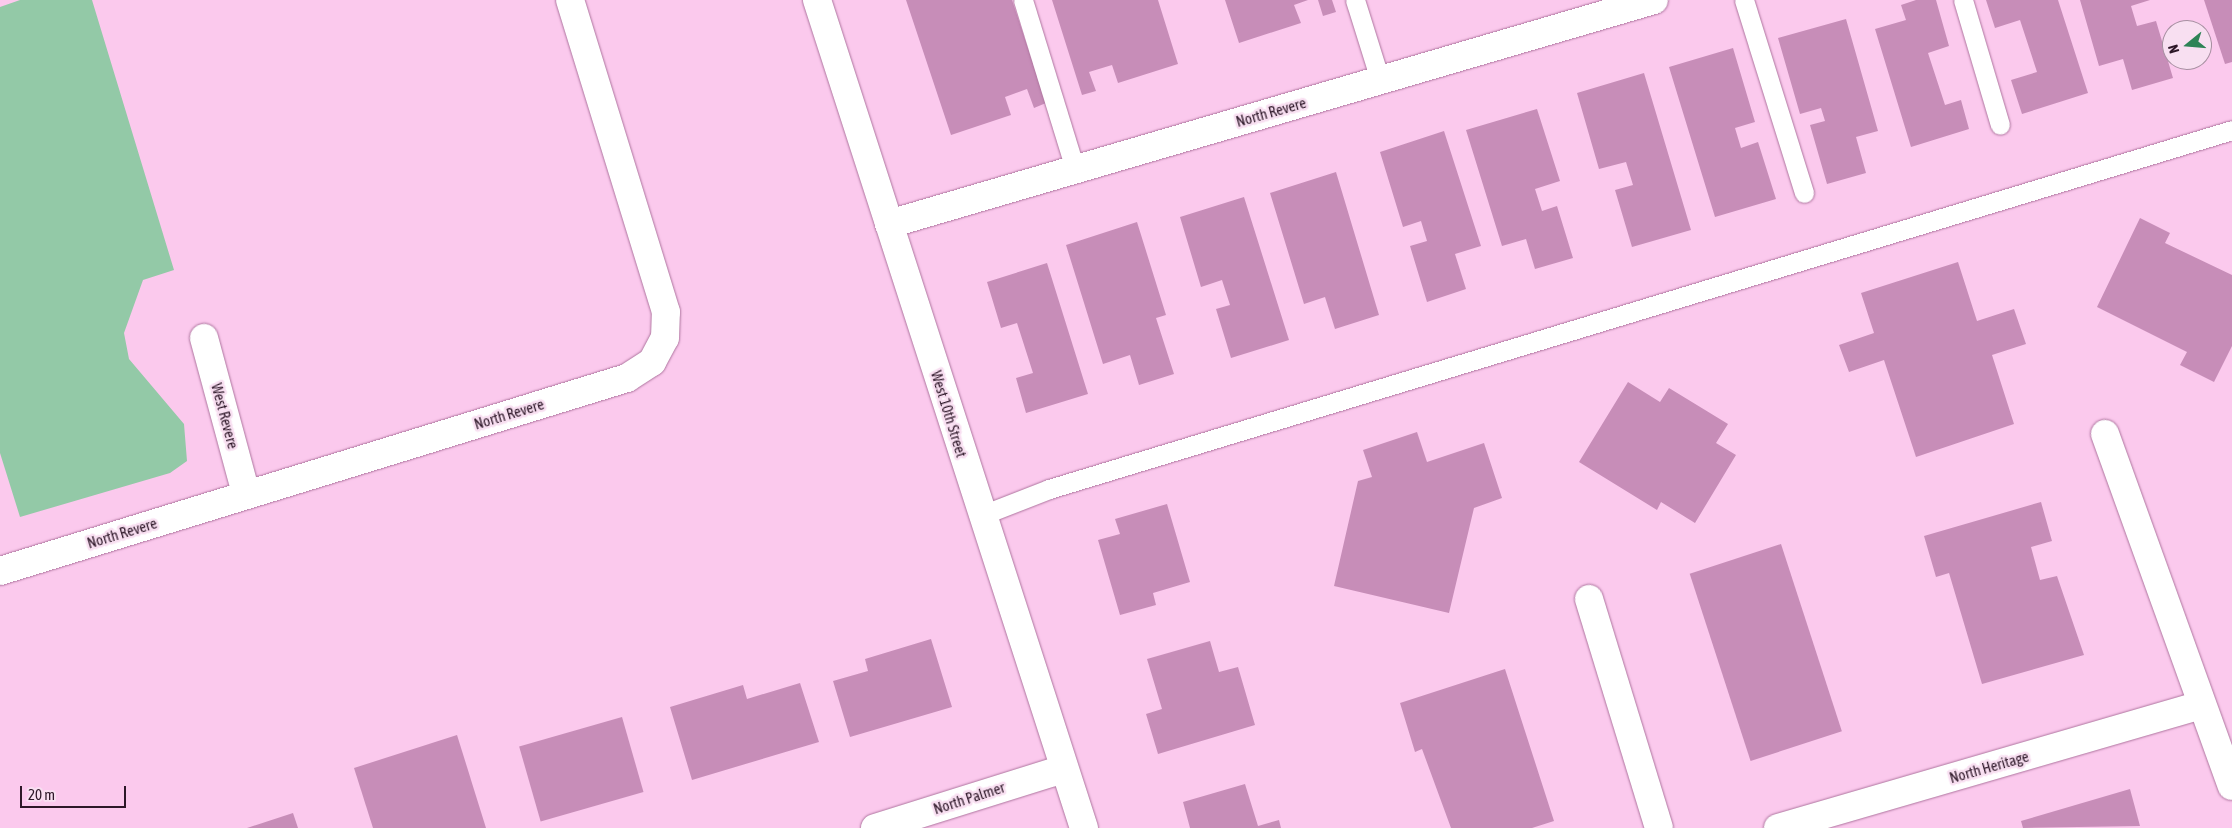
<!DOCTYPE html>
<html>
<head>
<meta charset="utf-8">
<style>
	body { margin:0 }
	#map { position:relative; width:2232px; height:828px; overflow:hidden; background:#fbc9ed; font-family:"Asap Condensed",sans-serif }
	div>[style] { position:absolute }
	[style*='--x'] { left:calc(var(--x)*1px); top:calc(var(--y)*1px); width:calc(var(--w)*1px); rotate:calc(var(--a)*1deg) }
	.green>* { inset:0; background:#93c9a7 }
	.building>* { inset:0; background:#c78db8; transform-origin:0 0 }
	.roads { filter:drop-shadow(0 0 1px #ae759f) drop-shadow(0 0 1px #ae759f) }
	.lane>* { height:19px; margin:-9.5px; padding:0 9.5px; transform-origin:9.5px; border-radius:9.5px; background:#fff }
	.street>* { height:28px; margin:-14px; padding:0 14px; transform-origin:14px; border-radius:14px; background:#fff }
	span { translate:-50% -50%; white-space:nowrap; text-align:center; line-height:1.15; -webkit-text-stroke:5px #f8dff1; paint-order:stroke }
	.street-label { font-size:15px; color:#2d1728 }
	.north { position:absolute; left:2162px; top:20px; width:50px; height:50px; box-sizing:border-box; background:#f8dff1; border:1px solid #a78fa1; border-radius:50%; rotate:253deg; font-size:14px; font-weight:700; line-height:20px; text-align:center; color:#2d1728 }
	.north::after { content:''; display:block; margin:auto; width:18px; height:22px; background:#2e8356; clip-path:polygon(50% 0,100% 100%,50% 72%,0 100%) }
	.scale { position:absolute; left:20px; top:786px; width:106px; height:22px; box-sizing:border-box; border:2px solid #2d1728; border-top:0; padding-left:6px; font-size:15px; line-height:18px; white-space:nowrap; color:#2d1728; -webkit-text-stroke:4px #f8dff1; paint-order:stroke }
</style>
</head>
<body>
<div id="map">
	<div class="green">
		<i style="clip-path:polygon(20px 0,92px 0,174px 270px,143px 280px,124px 333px,129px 359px,184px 424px,187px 461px,170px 473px,20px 517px,0 453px,0 7px)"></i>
	</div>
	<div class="building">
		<i style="clip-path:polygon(906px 0,1012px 0,1046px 103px,1034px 108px,1027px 89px,1005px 97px,1011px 115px,951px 135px)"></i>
		<i style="clip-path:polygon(1052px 0,1158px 0,1178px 64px,1118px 83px,1112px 65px,1089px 72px,1096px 91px,1082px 95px)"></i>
		<i style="clip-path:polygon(1225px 0,1308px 0,1294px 5px,1301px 23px,1239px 43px)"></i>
		<i style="clip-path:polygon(1318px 0,1332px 0,1336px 12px,1323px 16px)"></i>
		<i style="clip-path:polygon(1916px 0,1936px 0,1949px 46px,1928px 53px,1945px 105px,1961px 100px,1969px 129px,1911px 147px,1875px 29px,1906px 20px,1901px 5px)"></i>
		<i style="clip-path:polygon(1986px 0,2058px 0,2088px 93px,2022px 114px,2011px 80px,2037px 72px,2020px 20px,1995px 28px)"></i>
		<i style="clip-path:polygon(2080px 0,2150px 0,2131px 6px,2137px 26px,2156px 21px,2173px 78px,2132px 90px,2123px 59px,2099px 66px)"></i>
		<i style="clip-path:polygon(2204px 0,2232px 0,2232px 62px,2225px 64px)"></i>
		<i style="clip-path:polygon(1846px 19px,1878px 131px,1856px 137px,1866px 173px,1827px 184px,1810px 125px,1825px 121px,1821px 108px,1800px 114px,1778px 38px)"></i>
		<i style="clip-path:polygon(1733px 48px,1755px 122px,1735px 128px,1741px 148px,1758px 142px,1776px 199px,1715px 217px,1669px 67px)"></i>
		<i style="clip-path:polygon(1644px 73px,1691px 230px,1632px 247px,1615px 190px,1633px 185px,1626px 162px,1599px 169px,1577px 93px)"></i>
		<i style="clip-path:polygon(1537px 109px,1560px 181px,1535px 189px,1542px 211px,1557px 206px,1573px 258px,1535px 269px,1526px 239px,1502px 246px,1466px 130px)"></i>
		<i style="clip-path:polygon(1444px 131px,1481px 246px,1455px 254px,1466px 289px,1427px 302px,1410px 246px,1427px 241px,1421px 221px,1403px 227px,1380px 152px)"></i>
		<i style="clip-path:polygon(1336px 172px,1379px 315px,1335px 329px,1325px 297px,1304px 304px,1270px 193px)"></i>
		<i style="clip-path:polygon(1244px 197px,1289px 340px,1231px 358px,1216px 309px,1230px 305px,1222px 280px,1201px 287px,1180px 217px)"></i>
		<i style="clip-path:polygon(2140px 218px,2170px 233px,2165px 243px,2232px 275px,2232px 346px,2214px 382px,2180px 365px,2187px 352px,2097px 307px)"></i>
		<i style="clip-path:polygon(1137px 222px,1166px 315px,1156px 318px,1174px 374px,1139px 385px,1130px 355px,1103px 364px,1066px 245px)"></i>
		<i style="clip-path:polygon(1958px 262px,1977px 321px,2014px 309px,2026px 344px,1992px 355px,2014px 424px,1916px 457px,1884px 360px,1849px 372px,1839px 345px,1874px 333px,1861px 293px)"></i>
		<i style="clip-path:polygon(1047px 263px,1088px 394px,1026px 413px,1016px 378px,1033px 373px,1017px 323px,1001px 328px,987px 282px)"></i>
		<i style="clip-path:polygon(1628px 382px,1660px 402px,1669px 388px,1728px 424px,1716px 443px,1736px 455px,1695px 523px,1661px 502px,1657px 510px,1579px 462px)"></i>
		<i style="clip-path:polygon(1417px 432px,1427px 462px,1484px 443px,1502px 498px,1474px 508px,1449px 613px,1334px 586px,1358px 481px,1372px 477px,1363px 450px)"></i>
		<i style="clip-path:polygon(2041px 502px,2052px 541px,2031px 547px,2040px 580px,2057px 576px,2084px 655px,1982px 684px,1949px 573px,1936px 577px,1924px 536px)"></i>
		<i style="clip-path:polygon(1167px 504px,1190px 582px,1153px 593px,1156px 605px,1120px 615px,1098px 540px,1120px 534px,1115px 519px)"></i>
		<i style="left:1781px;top:544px;width:197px;height:96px;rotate:72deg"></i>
		<i style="clip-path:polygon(931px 639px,952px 707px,850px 737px,833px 681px,868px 671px,865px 659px)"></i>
		<i style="clip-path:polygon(1210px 641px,1219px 672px,1238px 667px,1255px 725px,1158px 754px,1146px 714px,1162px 709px,1147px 659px)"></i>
		<i style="clip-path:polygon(1505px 669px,1554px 821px,1532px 828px,1451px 828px,1422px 749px,1415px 752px,1400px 703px)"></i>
		<i style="clip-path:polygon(800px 683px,819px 742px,692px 780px,670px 707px,743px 685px,747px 699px)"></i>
		<i style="left:622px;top:717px;width:78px;height:107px;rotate:74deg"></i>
		<i style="clip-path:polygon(457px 735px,486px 828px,373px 828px,354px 768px)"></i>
		<i style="clip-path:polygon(1245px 784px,1258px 826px,1279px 820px,1281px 828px,1190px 828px,1183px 802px)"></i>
		<i style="clip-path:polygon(2130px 789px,2140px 826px,2023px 828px,2021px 821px)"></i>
		<i style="clip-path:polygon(293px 813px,298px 828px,247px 828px)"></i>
	</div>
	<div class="roads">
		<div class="lane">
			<i style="--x:1023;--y:0;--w:177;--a:72.9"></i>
			<i style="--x:1355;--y:0;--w:84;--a:72.6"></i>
			<i style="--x:1744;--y:0;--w:202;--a:72.7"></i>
			<i style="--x:1963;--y:0;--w:130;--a:73.5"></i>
			<i style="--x:980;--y:516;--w:74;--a:-21.4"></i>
			<i style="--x:1049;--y:489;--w:1236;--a:-16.88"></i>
		</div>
		<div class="street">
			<i style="--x:817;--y:0;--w:870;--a:72.13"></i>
			<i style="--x:889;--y:224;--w:797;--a:-16.32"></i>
			<i style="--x:204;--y:338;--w:162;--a:74.9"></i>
			<i style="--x:2105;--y:434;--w:374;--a:70.2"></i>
			<i style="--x:0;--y:571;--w:656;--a:-17.11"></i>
			<i style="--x:627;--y:378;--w:30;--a:-33"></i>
			<i style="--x:652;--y:362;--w:27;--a:-62"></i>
			<i style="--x:665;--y:338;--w:26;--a:-88"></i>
			<i style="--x:666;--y:312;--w:326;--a:-107.1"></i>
			<i style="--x:1589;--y:599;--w:239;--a:73"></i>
			<i style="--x:875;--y:828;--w:197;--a:-17.4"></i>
			<i style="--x:1778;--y:828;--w:441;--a:-16.2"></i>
		</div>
	</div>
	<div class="street-label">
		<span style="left:1271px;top:112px;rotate:-16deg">North Revere</span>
		<span style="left:509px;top:414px;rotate:-17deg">North Revere</span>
		<span style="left:949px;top:414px;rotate:73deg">West 10th Street</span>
		<span style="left:225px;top:416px;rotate:75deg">West Revere</span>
		<span style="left:122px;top:533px;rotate:-17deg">North Revere</span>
		<span style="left:1989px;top:767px;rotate:-16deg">North Heritage</span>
		<span style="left:969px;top:798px;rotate:-18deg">North Palmer</span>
	</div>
	<div class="north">N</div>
	<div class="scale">20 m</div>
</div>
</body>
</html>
